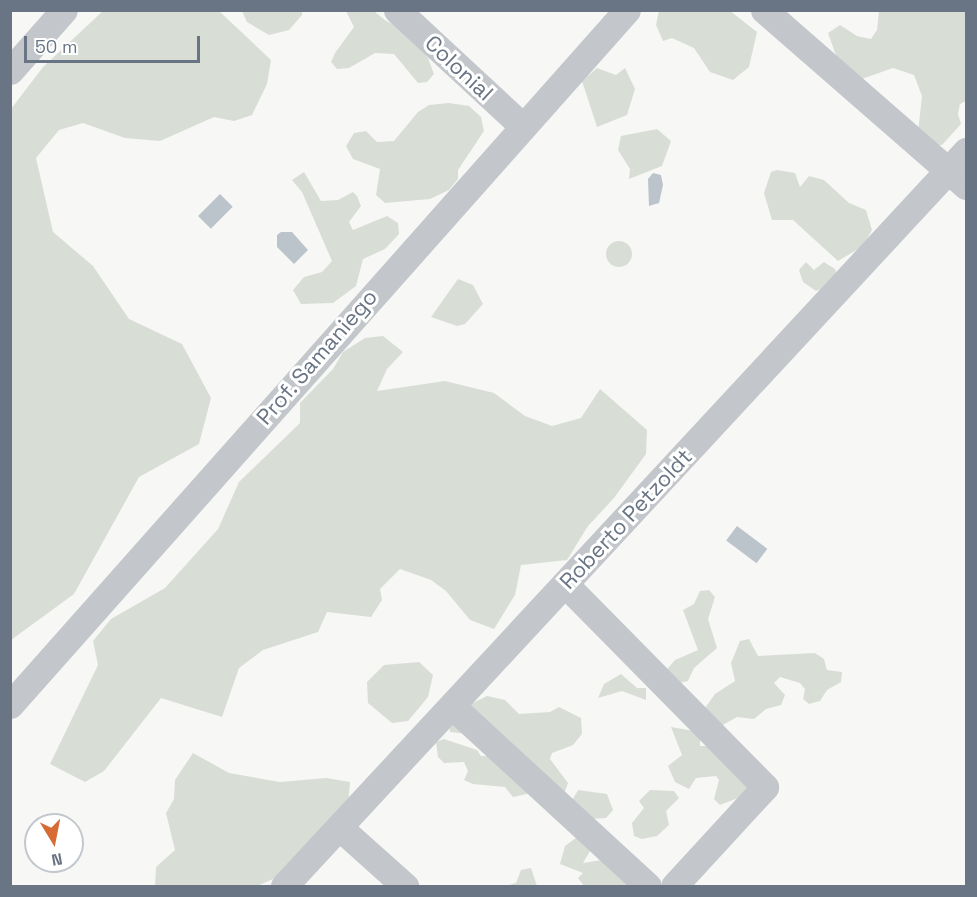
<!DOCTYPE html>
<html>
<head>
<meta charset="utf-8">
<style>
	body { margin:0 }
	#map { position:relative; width:977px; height:897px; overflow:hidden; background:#f7f7f5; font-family:"Space Grotesk",sans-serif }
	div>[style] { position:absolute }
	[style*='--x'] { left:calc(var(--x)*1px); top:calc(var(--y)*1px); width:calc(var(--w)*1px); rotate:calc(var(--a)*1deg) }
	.green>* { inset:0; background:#d8ded6 }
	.round { border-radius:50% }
	.water>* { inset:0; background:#bbc4ca; transform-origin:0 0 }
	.minor>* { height:27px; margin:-13.5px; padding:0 13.5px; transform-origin:13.5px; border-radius:13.5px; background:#c3c6ca }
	span { translate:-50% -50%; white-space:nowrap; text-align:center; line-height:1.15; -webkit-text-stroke:6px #fff; paint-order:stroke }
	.street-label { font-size:22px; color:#697584 }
	.frame { position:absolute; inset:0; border:12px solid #697584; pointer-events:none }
	.north { position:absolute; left:24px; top:813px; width:60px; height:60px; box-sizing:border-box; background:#fff; border:2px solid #c3c8ce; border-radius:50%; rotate:170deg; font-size:16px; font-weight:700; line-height:24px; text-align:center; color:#697584 }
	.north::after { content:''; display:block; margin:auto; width:21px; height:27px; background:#d66b36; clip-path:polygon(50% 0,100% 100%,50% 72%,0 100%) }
	.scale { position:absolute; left:24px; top:36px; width:176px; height:27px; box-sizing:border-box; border:3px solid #697584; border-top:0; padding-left:8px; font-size:18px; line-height:21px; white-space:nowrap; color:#697584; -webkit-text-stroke:4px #fff; paint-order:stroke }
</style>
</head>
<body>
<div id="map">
	<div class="green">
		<i style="clip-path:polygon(104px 10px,219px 11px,271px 60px,267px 84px,252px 115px,234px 121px,214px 117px,160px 141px,125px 138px,83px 123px,59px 130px,36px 158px,53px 232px,93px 266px,129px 319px,182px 344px,211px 398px,199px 444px,139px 477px,74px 594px,11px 640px,11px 109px,43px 67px)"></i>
		<i style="clip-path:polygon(242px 11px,302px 11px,302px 15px,289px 30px,269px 35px,247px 22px)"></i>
		<i style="clip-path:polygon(346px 11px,374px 11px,386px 21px,404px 29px,428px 58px,434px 74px,427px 82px,418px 83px,394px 54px,375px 53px,349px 68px,337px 69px,331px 62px,335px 53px,354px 27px)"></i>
		<i style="clip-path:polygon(659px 11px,730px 11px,757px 32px,749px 67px,733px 80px,710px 72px,694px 48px,672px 38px,663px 41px,656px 25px)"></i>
		<i style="clip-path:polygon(879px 11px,966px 11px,966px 101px,960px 104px,958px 114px,961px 124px,942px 145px,926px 145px,918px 132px,922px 96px,914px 75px,893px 68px,859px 80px,838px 61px,828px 33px,840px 25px,857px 36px,871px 39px,877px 30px)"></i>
		<i style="clip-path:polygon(597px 68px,616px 75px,625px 68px,635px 89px,627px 115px,597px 127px,582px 81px)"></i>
		<i style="clip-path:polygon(449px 103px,469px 106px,481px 117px,484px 131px,458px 170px,458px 179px,449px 190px,430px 199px,385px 203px,376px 195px,380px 169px,353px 159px,346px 146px,354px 133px,366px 131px,377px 142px,394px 141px,418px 112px,429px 105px)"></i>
		<i style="clip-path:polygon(657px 129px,671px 141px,662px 166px,629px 179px,630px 169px,618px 150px,621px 136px)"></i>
		<i style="clip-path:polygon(777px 170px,795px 173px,800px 187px,809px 176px,824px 180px,849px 203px,866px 210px,872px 230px,863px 246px,838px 261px,793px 220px,772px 220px,764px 193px,771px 172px)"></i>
		<i style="clip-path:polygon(304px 172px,321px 201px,338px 200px,353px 192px,357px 196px,361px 206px,349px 222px,353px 230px,387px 216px,398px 223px,399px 234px,385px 249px,363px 259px,356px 286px,333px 303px,301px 304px,293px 290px,304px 277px,322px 272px,332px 261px,302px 192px,292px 180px)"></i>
		<i class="round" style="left:606px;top:241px;width:26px;height:26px"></i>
		<i style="clip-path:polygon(806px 262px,814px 270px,824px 262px,835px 269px,838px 277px,834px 284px,816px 291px,803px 282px,799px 270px)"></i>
		<i style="clip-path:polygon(458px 279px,473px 285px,483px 304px,465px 324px,457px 326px,431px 317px)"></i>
		<i style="clip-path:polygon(383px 336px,403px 352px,387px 369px,377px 391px,445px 381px,494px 393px,525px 416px,552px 426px,581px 418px,600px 389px,647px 430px,646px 454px,614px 498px,588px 526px,567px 560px,521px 565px,515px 595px,494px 629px,470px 620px,446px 591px,431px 580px,400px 569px,380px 589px,382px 600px,371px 617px,327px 612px,318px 632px,263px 650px,239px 668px,222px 717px,161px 698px,104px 771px,85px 782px,50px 764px,98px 665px,93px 641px,111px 619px,165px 588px,218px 529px,239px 482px,300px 423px,300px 403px,333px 369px,343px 352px,365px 338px)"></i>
		<i style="clip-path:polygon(709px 590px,715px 597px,708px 619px,717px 648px,694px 668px,688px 681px,674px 684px,663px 674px,675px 660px,698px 650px,683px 610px,694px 604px,700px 591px)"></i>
		<i style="clip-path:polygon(749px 639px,758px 656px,815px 653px,824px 659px,827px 670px,842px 672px,841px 682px,827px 690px,820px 701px,809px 704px,803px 699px,805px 689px,800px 683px,780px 677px,774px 683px,785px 695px,781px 705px,766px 709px,754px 719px,737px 717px,721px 726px,705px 708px,715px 694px,735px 681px,731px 663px,740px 641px)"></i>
		<i style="clip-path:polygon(419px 662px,433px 675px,428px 697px,408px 721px,392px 723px,368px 703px,367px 682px,384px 665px)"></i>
		<i style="clip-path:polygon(621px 674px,637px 688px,646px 688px,646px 700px,622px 691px,598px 698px,604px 684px)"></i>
		<i style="clip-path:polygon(487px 696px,505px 700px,519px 714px,550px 712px,559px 707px,581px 718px,582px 734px,573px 745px,552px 753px,550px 759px,568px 783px,562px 800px,531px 793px,513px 797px,505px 787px,473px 784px,464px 780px,468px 771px,464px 762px,444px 763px,438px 757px,436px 742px,444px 739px,477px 750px,481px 756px,492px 756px,468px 734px,450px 732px,449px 723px,469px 705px)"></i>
		<i style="clip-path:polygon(671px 727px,694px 731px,700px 736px,700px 746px,707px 746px,749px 777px,746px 795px,720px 805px,714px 799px,719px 780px,716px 776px,696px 778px,689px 789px,675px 782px,668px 766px,682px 755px)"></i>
		<i style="clip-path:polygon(193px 753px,229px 773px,280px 782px,326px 778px,350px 782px,348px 805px,282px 875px,257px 886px,155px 886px,156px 867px,175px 850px,166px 813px,174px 799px,175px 780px)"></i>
		<i style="clip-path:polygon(578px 790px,607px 794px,613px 810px,606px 818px,589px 819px,570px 804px)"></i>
		<i style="clip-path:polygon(650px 790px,674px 791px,679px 798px,666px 811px,669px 825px,657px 836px,642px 839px,634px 836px,632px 823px,644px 808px,639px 801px)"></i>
		<i style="clip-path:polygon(576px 838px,583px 841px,590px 851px,583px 863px,608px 859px,657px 886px,584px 886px,578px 878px,583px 873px,560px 864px,565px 846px)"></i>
		<i style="clip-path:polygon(531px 868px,537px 886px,505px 886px,516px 883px,521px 870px)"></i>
	</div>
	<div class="water">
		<i style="clip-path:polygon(653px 173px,661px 175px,663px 185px,659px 203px,649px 206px,648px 179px)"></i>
		<i style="left:220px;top:194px;width:18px;height:31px;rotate:45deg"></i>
		<i style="clip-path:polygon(281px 232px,292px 232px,308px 250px,294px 264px,277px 247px,277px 235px)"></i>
		<i style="left:737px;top:526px;width:38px;height:18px;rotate:37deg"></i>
	</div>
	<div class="minor">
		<i style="--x:397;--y:10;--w:169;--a:42.8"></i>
		<i style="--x:764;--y:10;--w:268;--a:41.1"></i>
		<i style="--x:10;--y:71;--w:81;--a:-48.5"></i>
		<i style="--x:565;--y:584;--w:285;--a:45.4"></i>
		<i style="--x:765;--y:787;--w:134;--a:132.6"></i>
		<i style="--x:10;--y:705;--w:929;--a:-48.4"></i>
		<i style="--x:452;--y:706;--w:266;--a:42.6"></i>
		<i style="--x:339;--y:827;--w:89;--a:41.8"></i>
		<i style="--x:284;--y:886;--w:1003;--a:-47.14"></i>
	</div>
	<div class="street-label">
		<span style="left:459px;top:68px;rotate:43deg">Colonial</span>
		<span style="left:317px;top:357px;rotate:-49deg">Prof. Samaniego</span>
		<span style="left:626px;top:519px;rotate:-47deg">Roberto Petzoldt</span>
	</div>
	<div class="frame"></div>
	<div class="north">N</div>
	<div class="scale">50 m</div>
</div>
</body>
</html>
